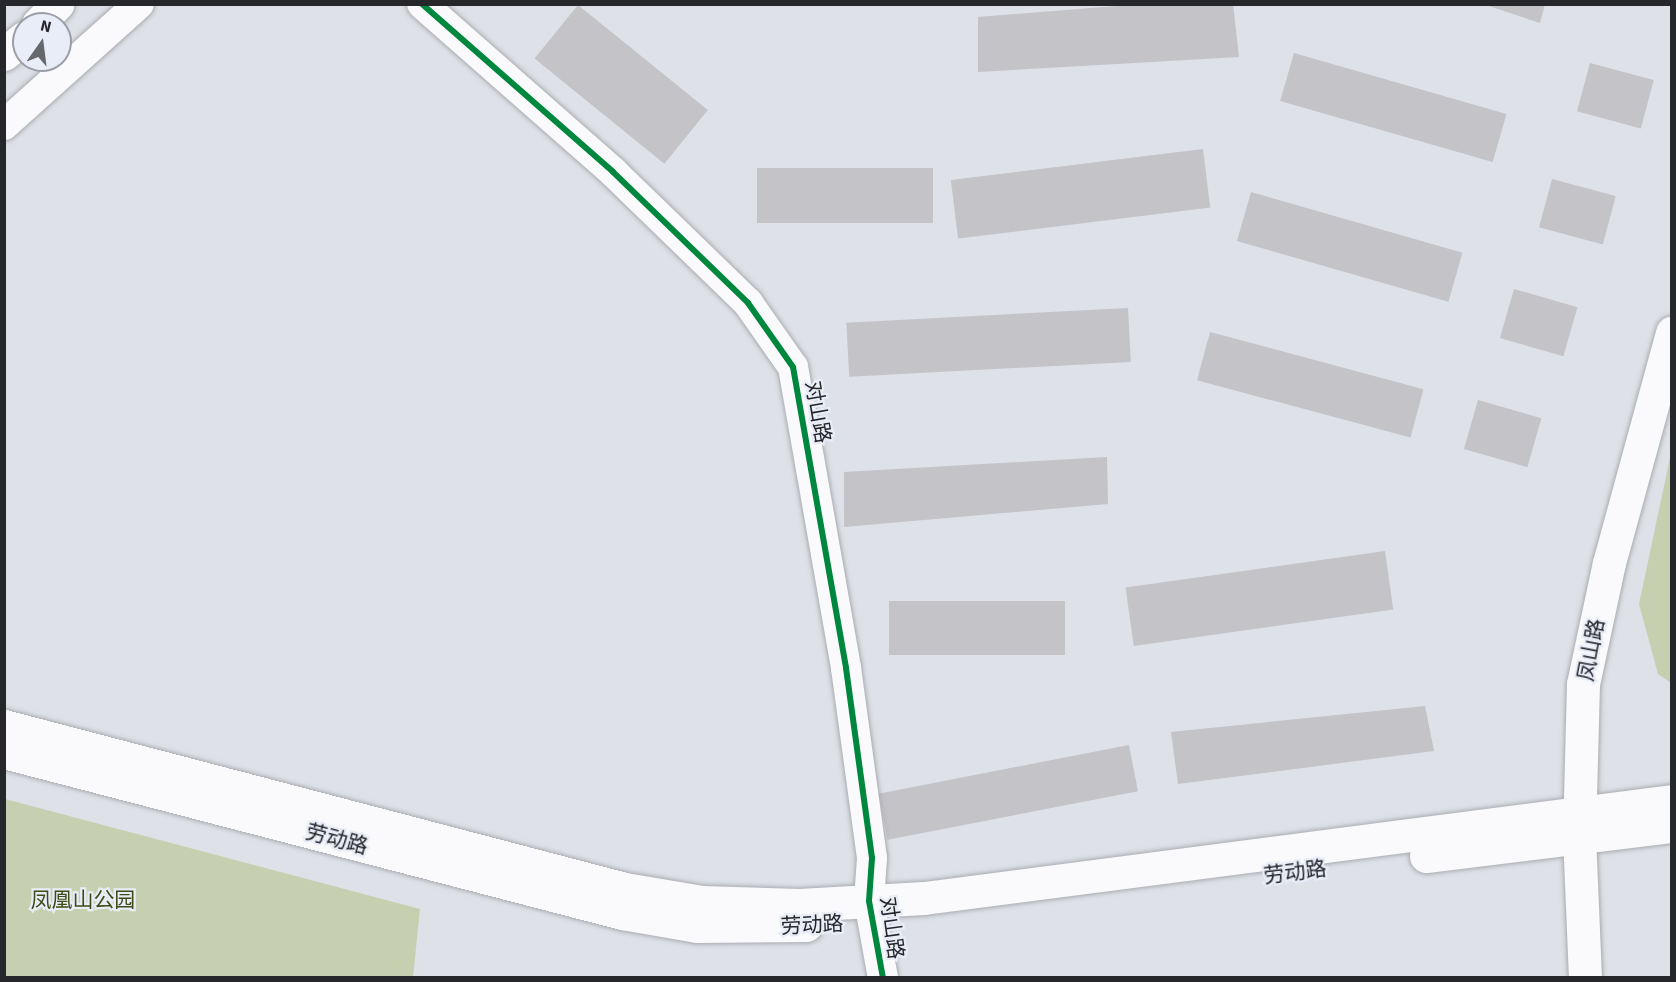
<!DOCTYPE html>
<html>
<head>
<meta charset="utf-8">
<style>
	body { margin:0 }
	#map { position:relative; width:1676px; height:982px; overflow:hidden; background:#dee1e8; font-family:"Source Sans 3","Noto Sans SC",sans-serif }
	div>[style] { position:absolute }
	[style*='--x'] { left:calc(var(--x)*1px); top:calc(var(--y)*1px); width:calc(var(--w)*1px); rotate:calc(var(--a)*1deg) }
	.green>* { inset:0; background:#c6d0b0 }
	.building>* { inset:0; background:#c3c3c8; transform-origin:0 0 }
	.roads { filter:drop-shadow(0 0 2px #aaacb1) drop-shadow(0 0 2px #aaacb1) }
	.minor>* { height:30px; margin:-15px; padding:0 15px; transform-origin:15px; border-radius:15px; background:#fafafc }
	.major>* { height:33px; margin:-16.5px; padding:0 16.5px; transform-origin:16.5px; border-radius:16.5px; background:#fafafc }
	.highway>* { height:33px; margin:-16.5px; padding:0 16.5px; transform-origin:16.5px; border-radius:16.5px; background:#fafafc }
	.cycleway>* { height:6px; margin:-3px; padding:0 3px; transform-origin:3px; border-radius:3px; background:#00873e }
	span { translate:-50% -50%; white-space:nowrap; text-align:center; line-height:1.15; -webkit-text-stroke:4.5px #e9edf8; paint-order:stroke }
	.street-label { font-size:21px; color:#26272b }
	.park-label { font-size:21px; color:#414b18 }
	.frame { position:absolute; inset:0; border:6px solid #26272b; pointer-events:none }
	.north { position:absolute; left:12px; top:12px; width:60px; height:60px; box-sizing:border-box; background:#e9edf8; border:2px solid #9b9ea6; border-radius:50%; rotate:14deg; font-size:16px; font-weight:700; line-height:24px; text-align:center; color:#26272b }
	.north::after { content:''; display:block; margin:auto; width:21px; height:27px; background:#66686d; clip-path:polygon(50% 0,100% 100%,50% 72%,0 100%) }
</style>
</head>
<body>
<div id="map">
	<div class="green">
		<i style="clip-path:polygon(1671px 453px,1671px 683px,1658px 674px,1639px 604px)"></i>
		<i style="clip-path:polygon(5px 799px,420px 909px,413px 977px,5px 977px)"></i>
	</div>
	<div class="building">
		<i style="clip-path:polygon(1141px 4px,1233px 4px,1239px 57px,978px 72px,978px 17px)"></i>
		<i style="clip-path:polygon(1483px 4px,1545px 4px,1540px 23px)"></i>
		<i style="left:578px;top:5px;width:167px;height:69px;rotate:39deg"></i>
		<i style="left:1294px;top:53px;width:221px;height:50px;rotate:16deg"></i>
		<i style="left:1590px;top:63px;width:66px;height:50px;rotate:15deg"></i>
		<i style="left:1203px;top:149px;width:59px;height:254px;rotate:83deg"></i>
		<i style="left:933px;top:168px;width:55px;height:176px;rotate:90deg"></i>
		<i style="left:1552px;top:179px;width:66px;height:50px;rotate:15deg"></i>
		<i style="left:1251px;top:192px;width:220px;height:51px;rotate:16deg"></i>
		<i style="left:1514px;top:289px;width:66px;height:51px;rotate:16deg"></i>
		<i style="left:1128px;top:308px;width:54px;height:282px;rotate:87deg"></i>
		<i style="left:1210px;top:332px;width:221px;height:50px;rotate:15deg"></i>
		<i style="left:1478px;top:400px;width:66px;height:51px;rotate:16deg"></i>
		<i style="clip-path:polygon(1107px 457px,1108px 504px,844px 527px,844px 472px)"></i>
		<i style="left:1385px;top:551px;width:59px;height:262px;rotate:82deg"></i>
		<i style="left:1065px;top:601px;width:54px;height:176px;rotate:90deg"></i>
		<i style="clip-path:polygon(1425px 706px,1434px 751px,1178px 784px,1171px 732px)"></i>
		<i style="left:1129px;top:745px;width:47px;height:255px;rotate:79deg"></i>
	</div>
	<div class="roads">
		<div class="minor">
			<i style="--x:422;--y:4;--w:254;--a:41.3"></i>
			<i style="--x:613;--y:172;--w:188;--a:44.1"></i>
			<i style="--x:748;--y:303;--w:78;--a:54.9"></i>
			<i style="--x:793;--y:367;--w:306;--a:80"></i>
			<i style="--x:846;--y:668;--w:192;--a:82.2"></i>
			<i style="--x:872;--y:858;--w:43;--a:94"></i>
			<i style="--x:869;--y:901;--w:78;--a:79.7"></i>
			<i style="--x:4;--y:125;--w:181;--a:-41.9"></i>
		</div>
		<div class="major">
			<i style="--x:4;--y:726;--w:642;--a:14.71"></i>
			<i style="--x:625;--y:889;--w:78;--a:9.6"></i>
			<i style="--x:702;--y:902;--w:97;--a:1.8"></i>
			<i style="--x:799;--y:905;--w:125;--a:-3.2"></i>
			<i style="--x:924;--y:898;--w:754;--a:-7.39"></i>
			<i style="--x:4;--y:752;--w:639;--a:14.6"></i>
			<i style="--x:622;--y:913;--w:76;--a:9.8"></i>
			<i style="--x:697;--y:926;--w:109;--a:-0.5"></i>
			<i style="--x:1426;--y:856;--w:248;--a:-7"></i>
			<i style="--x:1585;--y:978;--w:142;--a:-92.4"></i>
			<i style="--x:1579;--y:836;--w:152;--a:-88.5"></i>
			<i style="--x:1583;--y:684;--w:124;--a:-77.9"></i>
			<i style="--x:1609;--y:563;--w:239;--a:-74.7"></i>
		</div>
		<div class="highway">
			<i style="--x:38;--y:24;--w:28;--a:-46"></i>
			<i style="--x:4;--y:54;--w:26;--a:-39"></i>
		</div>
	</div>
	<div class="cycleway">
		<i style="--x:422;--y:4;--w:254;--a:41.3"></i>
		<i style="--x:613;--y:172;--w:188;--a:44.1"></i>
		<i style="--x:748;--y:303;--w:78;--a:54.9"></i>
		<i style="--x:793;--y:367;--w:306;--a:80"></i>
		<i style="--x:846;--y:668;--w:192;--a:82.2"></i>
		<i style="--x:872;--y:858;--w:43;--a:94"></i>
		<i style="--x:869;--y:901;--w:78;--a:79.7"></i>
	</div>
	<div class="street-label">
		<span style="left:818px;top:412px;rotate:80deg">对山路</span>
		<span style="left:1591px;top:650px;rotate:-79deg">凤山路</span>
		<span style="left:337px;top:839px;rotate:15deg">劳动路</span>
		<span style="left:1295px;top:872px;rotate:-7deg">劳动路</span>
		<span style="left:812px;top:925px;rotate:-3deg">劳动路</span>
		<span style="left:892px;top:928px;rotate:82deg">对山路</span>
	</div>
	<div class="park-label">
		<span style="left:83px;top:900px">凤凰山公园</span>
	</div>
	<div class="frame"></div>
	<div class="north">N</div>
</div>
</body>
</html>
